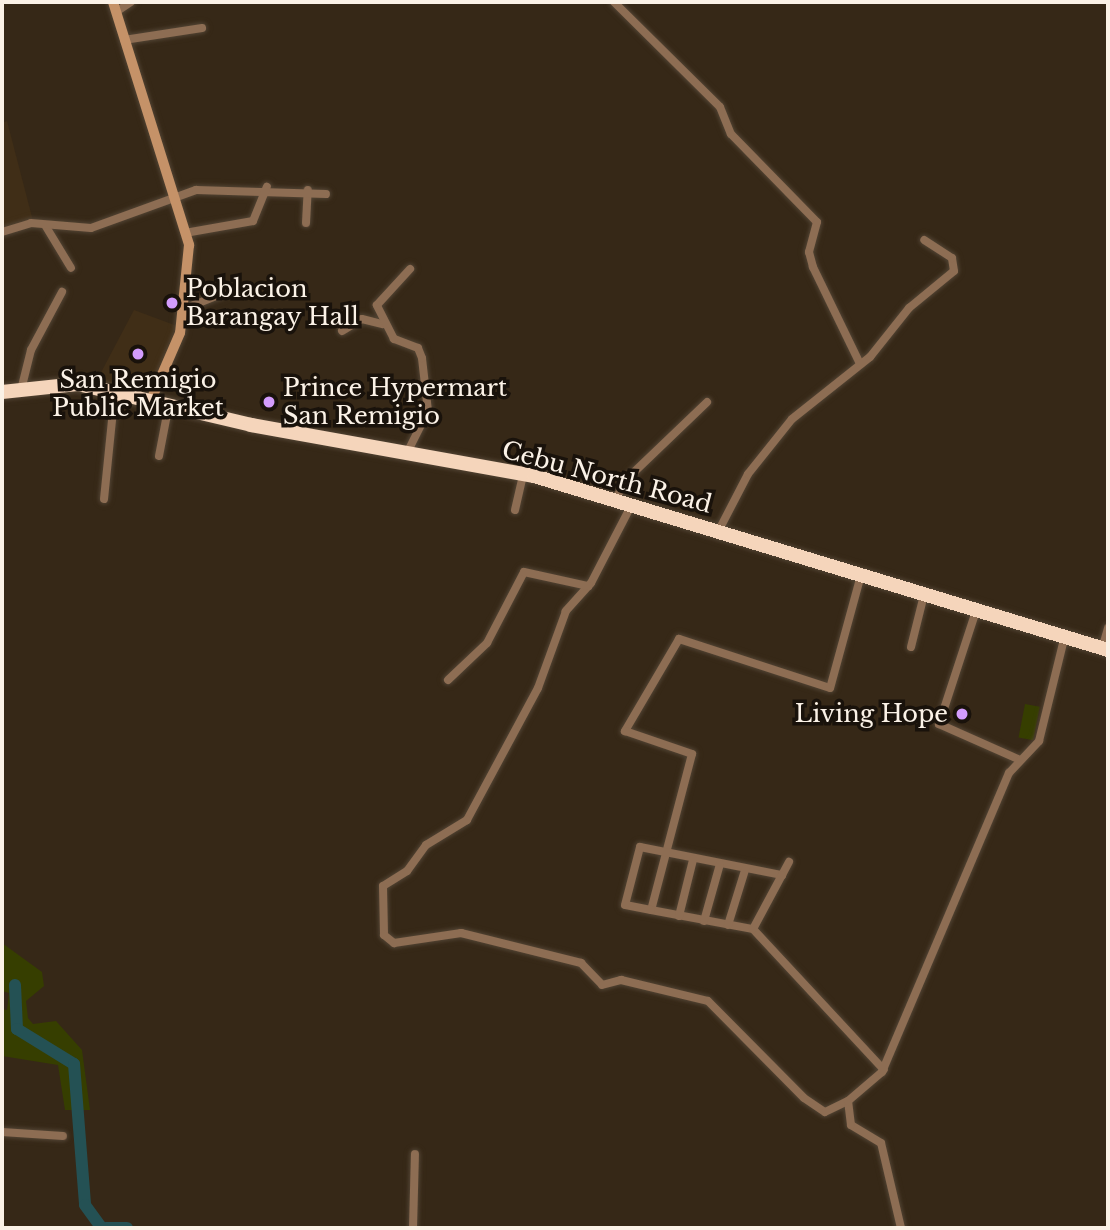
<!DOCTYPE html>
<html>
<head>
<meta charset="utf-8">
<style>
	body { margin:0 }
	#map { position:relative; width:1110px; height:1230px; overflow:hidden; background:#362817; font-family:"Libre Baskerville",serif }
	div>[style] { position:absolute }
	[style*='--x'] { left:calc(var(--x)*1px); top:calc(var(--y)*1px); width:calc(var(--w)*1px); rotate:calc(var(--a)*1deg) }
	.built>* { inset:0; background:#402e17 }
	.green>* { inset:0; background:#363e00; transform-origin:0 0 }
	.river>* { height:12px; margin:-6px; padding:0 6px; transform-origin:6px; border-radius:6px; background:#245154 }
	.roads { filter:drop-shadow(0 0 2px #524434) drop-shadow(0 0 2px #524434) }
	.street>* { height:8px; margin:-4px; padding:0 4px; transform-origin:4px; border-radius:4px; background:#8d6d53 }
	.secondary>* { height:10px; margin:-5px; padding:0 5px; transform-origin:5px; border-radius:5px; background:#c59268 }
	.highway>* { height:14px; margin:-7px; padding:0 7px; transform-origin:7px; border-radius:7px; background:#f5d5bb }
	.dots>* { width:19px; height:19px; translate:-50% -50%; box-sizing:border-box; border:4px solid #19120b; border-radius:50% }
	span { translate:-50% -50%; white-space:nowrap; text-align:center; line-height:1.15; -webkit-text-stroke:7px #19120b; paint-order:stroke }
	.poi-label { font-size:24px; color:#fbf2e7 }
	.left { translate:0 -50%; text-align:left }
	.right { translate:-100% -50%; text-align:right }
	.street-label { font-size:24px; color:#fbf2e7 }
	.frame { position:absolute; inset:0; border:4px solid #fbf2e7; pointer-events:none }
</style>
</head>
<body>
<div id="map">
	<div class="built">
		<i style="clip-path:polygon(7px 121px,33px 221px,2px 229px,2px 123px)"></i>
		<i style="clip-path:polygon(134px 310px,177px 326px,150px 394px,96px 382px)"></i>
	</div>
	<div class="green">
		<i style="left:1025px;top:704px;width:15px;height:34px;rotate:11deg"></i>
		<i style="clip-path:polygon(2px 943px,42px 972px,44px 986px,26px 1001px,28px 1018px,33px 1024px,56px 1021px,82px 1050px,90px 1110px,65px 1110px,58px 1065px,2px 1056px,2px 1009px,7px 1010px,9px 993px,2px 991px)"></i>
	</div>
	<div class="river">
		<i style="--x:15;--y:985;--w:44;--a:87.4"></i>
		<i style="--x:17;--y:1029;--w:67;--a:31.6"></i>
		<i style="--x:74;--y:1064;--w:141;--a:85.5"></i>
		<i style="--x:85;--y:1205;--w:29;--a:54"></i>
		<i style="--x:106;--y:1228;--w:21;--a:0"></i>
	</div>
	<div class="roads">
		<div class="street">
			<i style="--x:614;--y:2;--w:149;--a:44.7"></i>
			<i style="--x:720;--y:107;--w:29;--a:68"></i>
			<i style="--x:731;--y:134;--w:123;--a:45.7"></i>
			<i style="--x:817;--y:222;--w:31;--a:105"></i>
			<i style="--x:809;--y:252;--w:16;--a:75"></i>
			<i style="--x:813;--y:267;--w:108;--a:64.1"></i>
			<i style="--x:116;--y:12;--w:18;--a:-34"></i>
			<i style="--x:124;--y:40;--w:79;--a:-8.7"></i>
			<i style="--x:306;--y:223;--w:33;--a:-87"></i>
			<i style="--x:45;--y:225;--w:50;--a:58.8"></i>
			<i style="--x:2;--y:232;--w:30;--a:-17"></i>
			<i style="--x:31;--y:223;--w:60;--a:4.8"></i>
			<i style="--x:91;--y:228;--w:112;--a:-19.9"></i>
			<i style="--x:196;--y:190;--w:130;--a:1.8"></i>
			<i style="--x:185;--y:233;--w:69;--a:-10"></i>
			<i style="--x:253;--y:221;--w:37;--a:-68"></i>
			<i style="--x:186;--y:308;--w:52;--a:-21.6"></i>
			<i style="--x:342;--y:331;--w:23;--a:-31"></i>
			<i style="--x:362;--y:319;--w:21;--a:14"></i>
			<i style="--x:22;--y:386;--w:37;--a:-76"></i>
			<i style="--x:31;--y:350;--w:66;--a:-61.9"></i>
			<i style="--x:407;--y:453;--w:47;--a:-63.4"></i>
			<i style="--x:428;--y:411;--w:53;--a:-96.5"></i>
			<i style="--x:422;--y:358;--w:11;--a:-112"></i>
			<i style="--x:418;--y:348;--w:26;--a:-159"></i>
			<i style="--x:394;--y:339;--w:38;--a:-117"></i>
			<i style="--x:377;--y:305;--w:49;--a:-47.5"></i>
			<i style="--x:159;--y:456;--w:53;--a:-79.1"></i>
			<i style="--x:104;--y:499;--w:110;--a:-84.2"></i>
			<i style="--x:615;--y:499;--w:30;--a:-56"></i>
			<i style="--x:632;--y:474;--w:104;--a:-43.8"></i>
			<i style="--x:632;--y:504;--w:89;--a:117.4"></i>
			<i style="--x:591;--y:583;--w:38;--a:132"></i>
			<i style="--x:566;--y:611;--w:82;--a:110"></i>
			<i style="--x:538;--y:688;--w:150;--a:118.3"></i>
			<i style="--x:467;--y:820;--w:48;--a:148.6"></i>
			<i style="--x:426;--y:845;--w:32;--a:126"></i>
			<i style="--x:407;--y:871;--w:28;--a:148"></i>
			<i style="--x:383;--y:886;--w:49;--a:88.8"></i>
			<i style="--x:384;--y:935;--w:13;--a:39"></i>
			<i style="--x:394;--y:943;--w:68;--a:-8.5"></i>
			<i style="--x:461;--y:933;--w:124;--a:14"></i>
			<i style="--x:581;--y:963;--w:30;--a:46"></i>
			<i style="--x:602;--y:985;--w:20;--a:-15"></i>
			<i style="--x:621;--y:980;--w:89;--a:13.6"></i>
			<i style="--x:708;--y:1001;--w:136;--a:45.3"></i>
			<i style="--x:804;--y:1098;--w:25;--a:34"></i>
			<i style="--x:825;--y:1112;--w:25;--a:-26"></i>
			<i style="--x:515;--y:510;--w:36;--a:-77"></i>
			<i style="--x:719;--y:530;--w:63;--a:-62.6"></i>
			<i style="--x:748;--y:474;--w:70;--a:-51.3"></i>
			<i style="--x:792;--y:419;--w:100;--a:-38.5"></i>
			<i style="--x:870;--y:357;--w:63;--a:-51.5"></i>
			<i style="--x:909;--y:308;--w:58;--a:-39.4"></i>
			<i style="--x:954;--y:271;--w:13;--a:-99"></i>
			<i style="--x:952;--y:258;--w:33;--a:-147"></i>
			<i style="--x:861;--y:575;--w:117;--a:105.3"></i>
			<i style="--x:830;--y:688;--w:159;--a:-162"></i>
			<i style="--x:679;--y:639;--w:107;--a:120.4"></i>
			<i style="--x:625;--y:731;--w:71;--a:18.9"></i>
			<i style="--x:692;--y:754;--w:161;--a:104.7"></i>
			<i style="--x:651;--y:910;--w:104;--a:10.6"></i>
			<i style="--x:753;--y:929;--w:192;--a:47.1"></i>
			<i style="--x:975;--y:614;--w:116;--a:108.1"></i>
			<i style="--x:939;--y:724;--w:86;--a:23.9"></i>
			<i style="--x:911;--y:647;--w:54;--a:-76"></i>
			<i style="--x:1102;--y:649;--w:22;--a:-74"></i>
			<i style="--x:448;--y:680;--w:54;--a:-43.5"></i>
			<i style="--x:487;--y:643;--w:80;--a:-62.5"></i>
			<i style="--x:524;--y:572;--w:66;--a:12.3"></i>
			<i style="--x:651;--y:910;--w:26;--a:-169"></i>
			<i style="--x:625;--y:905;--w:60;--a:-75.5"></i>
			<i style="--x:640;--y:847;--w:145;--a:11.2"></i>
			<i style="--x:782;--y:875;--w:15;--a:-62"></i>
			<i style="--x:679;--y:916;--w:58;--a:-76"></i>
			<i style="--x:704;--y:921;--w:59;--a:-74.3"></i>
			<i style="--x:728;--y:925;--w:58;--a:-72.8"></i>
			<i style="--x:753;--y:929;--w:61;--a:-61.8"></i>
			<i style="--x:2;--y:1132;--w:61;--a:3.8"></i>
			<i style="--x:413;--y:1228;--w:74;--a:-88.5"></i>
			<i style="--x:901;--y:1228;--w:87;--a:-103.2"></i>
			<i style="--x:881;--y:1143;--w:35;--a:-149"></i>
			<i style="--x:851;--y:1125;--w:24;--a:-97"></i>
			<i style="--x:848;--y:1101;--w:45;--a:-40.5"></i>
			<i style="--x:882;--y:1072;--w:325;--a:-67"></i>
			<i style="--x:1009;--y:773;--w:44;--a:-46.8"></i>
			<i style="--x:1039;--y:741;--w:105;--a:-76.2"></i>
		</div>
		<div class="secondary">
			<i style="--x:113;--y:2;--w:255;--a:72.6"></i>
			<i style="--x:189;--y:245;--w:88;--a:95.8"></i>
			<i style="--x:180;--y:333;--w:73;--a:113.4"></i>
		</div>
		<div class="highway">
			<i style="--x:2;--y:392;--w:76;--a:-6"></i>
			<i style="--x:78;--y:384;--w:178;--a:13.3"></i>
			<i style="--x:251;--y:425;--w:288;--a:10.2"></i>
			<i style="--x:534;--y:476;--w:600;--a:16.86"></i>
		</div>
	</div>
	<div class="dots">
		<i style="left:172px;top:303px;background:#d39cfd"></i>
		<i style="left:138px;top:354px;background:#d39cfd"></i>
		<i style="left:269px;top:402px;background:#d39cfd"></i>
		<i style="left:962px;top:714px;background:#d39cfd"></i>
	</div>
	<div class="poi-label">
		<span class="left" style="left:186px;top:303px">Poblacion<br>Barangay Hall</span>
		<span style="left:138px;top:394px">San Remigio<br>Public Market</span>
		<span class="left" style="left:283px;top:402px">Prince Hypermart<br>San Remigio</span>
		<span class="right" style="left:948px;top:714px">Living Hope</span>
	</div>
	<div class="street-label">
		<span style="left:607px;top:477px;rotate:15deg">Cebu North Road</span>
	</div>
	<div class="frame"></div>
</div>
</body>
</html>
